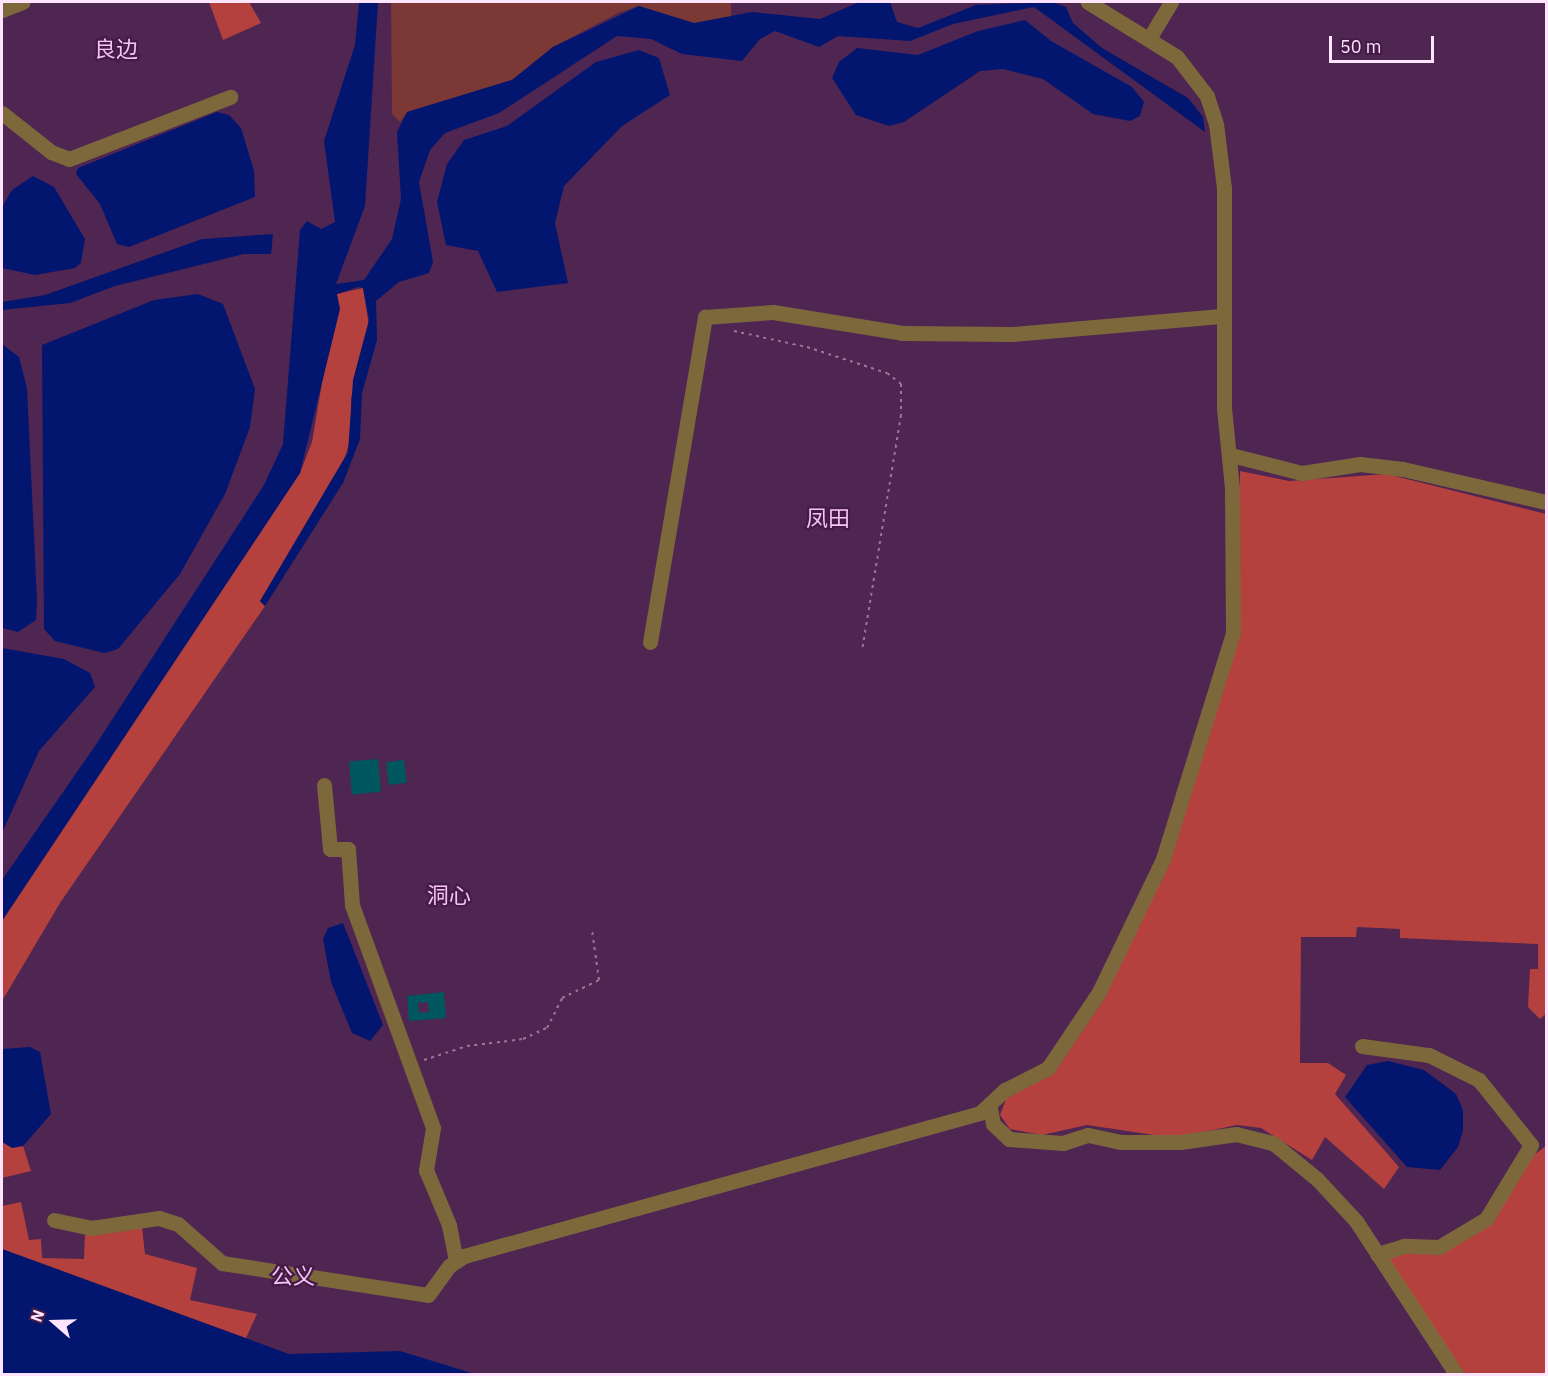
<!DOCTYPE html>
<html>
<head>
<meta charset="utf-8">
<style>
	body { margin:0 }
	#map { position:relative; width:1548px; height:1376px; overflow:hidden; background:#4f2552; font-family:"IBM Plex Sans","Noto Sans SC",sans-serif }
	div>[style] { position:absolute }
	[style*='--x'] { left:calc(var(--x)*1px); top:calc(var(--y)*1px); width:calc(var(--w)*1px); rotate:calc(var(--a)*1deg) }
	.green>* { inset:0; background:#7b3834 }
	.forest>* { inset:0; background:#b5413e }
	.water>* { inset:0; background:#03166f }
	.building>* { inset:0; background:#00575f; transform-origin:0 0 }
	.path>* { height:2px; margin-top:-1px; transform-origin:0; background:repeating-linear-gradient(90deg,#99769c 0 3px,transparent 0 7.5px) }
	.minor>* { height:15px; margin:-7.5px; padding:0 7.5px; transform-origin:7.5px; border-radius:7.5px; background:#7d683b }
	span { translate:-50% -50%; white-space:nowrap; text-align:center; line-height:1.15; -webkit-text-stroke:4.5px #441b47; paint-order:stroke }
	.quarter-label { font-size:22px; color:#f5c3f8 }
	.frame { position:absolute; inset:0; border:3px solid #fee4ff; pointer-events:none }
	.north { position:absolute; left:24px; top:1292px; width:60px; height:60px; -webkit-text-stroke:4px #441b47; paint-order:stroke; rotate:290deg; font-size:16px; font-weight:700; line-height:24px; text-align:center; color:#fee4ff }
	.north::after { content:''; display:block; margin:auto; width:21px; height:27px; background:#fee4ff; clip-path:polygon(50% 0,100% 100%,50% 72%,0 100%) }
	.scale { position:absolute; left:1329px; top:36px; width:105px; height:27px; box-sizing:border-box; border:3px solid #fee4ff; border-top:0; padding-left:8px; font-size:18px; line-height:21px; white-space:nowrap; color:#fee4ff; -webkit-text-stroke:4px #441b47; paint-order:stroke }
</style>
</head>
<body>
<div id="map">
	<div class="green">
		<i style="clip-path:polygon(391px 2px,731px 2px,731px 19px,694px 23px,639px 6px,620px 12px,553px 47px,512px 80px,407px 112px,400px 122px,392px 114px)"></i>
	</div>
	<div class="forest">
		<i style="clip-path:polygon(209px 2px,249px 2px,261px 23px,223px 40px)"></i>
		<i style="clip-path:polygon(363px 288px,369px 326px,351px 399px,352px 435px,341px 469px,260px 601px,265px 606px,60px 903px,2px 1001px,2px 921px,300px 473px,312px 442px,337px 294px)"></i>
		<i style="clip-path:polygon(1240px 471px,1289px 481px,1387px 474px,1546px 514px,1546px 1014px,1540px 1019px,1528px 1007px,1530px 969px,1538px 969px,1538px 944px,1400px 938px,1400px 929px,1357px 927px,1356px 937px,1301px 937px,1300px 1063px,1328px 1063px,1346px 1075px,1335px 1094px,1399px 1167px,1384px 1189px,1325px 1137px,1312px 1160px,1261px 1128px,1237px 1125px,1174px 1138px,1087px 1125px,1042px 1135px,1010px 1129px,1000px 1115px,1008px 1094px,1044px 1077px,1133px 936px,1238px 636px)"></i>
		<i style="clip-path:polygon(2px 1142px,23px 1146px,31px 1171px,2px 1178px)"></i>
		<i style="clip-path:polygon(1546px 1146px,1546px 1374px,1461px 1374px,1386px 1258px,1400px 1249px,1440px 1253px,1493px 1220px,1531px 1157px)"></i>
		<i style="clip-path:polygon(21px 1202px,29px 1240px,41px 1239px,42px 1258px,84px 1259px,85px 1234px,142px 1227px,145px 1254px,197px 1268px,190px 1300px,257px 1314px,246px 1338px,2px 1249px,2px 1206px)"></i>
	</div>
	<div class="water">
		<i style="clip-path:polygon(359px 2px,378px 2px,365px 206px,336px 284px,364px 280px,392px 239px,401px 199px,397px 132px,407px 112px,512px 80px,553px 47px,639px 6px,694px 23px,752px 12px,820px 19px,859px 2px,890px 2px,897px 22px,918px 28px,976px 5px,1052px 2px,1066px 7px,1073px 23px,1102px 48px,1188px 98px,1203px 117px,1205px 132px,1034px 7px,953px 24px,910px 41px,838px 36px,819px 47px,775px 31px,760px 39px,742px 61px,682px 54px,651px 39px,617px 36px,499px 113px,445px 133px,430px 150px,419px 182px,433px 262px,429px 273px,399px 282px,376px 301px,377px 340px,362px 393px,360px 439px,343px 483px,265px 606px,260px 601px,348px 452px,353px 380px,369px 320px,363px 288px,358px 287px,337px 294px,340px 309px,300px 473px,2px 921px,2px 880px,95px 746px,264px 485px,283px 444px,300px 230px,307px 221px,321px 229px,335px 222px,324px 141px,355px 45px)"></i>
		<i style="clip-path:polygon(1025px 20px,1051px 41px,1132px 87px,1144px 102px,1140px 116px,1130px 121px,1093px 114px,1043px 79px,1003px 69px,980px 71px,904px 122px,889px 126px,856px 115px,832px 78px,839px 62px,857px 48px,918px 55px,978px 31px)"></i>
		<i style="clip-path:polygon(639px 50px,659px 58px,670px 95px,622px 126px,564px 186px,555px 223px,568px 283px,497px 292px,478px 251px,446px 245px,437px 202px,447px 164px,464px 140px,507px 126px,596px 62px)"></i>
		<i style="clip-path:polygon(217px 112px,229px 115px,241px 128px,254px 171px,255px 197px,129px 247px,117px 244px,100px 204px,76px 174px,78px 168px)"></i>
		<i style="clip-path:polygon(33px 176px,54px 187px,85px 239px,81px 263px,75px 268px,35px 275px,2px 268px,2px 207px,12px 190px)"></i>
		<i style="clip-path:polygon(273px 234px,271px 254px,244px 254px,115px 286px,70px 303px,2px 310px,2px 302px,45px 295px,202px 239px)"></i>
		<i style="clip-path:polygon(198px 294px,223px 304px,255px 389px,250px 427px,225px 494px,180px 574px,118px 649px,104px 653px,55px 641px,44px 629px,42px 345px,154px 300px)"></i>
		<i style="clip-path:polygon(2px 344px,19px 357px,27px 388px,37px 600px,36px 620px,18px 632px,2px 628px)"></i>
		<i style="clip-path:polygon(2px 648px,64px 659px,90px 673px,95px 687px,39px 751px,2px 833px)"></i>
		<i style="clip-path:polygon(343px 923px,383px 1025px,370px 1041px,352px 1033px,331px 982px,323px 939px,328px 928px)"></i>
		<i style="clip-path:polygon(30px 1047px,40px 1052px,51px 1114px,23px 1146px,12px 1148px,2px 1142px,2px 1049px)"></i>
		<i style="clip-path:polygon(1388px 1061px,1424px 1070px,1456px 1094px,1463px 1110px,1463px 1131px,1458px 1147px,1440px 1170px,1407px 1167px,1345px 1097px,1367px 1065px)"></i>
		<i style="clip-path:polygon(2px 1249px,289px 1354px,400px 1351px,475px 1374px,2px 1374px)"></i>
	</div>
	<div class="building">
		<i style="left:378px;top:759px;width:33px;height:29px;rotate:85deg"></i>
		<i style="left:404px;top:760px;width:23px;height:18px;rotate:83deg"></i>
		<i style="clip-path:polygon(evenodd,444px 992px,446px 1018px,409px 1021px,407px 996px,444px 992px,428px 1002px,429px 1012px,419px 1013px,418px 1003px,428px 1002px)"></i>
	</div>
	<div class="path">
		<i style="--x:734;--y:331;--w:75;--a:12.4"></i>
		<i style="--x:807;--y:347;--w:84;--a:18"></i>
		<i style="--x:887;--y:373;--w:18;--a:38"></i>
		<i style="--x:901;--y:384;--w:31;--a:90"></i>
		<i style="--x:901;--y:415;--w:239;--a:99.4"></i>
		<i style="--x:424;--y:1060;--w:45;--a:-18"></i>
		<i style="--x:467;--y:1046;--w:56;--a:-7.1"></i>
		<i style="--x:523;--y:1039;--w:26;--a:-25"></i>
		<i style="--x:547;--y:1028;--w:34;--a:-63"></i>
		<i style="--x:562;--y:998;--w:41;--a:-25.9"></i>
		<i style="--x:599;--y:980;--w:50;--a:-98"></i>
	</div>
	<div class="minor">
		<i style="--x:2;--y:10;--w:22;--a:-21"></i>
		<i style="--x:1150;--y:37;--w:41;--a:-59"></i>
		<i style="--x:2;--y:113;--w:63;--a:38.5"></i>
		<i style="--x:51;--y:152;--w:19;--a:21"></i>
		<i style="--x:69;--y:159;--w:173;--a:-21.1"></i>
		<i style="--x:1231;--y:455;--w:73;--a:14.2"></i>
		<i style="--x:1302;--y:473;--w:59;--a:-8.8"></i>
		<i style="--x:1360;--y:464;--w:43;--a:6.6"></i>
		<i style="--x:1403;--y:469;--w:147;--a:13"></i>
		<i style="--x:650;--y:642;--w:330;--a:-80.4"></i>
		<i style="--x:705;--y:317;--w:68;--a:-4.2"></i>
		<i style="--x:773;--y:312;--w:131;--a:9.2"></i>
		<i style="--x:902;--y:333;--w:110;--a:0.5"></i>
		<i style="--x:1012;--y:334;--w:213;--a:-4.9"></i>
		<i style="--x:324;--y:785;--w:64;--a:84.6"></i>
		<i style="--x:330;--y:849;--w:18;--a:0"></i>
		<i style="--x:348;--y:849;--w:56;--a:85.9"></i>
		<i style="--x:352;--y:905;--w:237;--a:70"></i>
		<i style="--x:433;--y:1128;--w:43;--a:99.5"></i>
		<i style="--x:426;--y:1170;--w:60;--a:67.3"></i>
		<i style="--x:449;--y:1225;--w:36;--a:79"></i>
		<i style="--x:1362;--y:1046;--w:68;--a:7.7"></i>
		<i style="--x:1429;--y:1055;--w:56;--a:26.6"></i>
		<i style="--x:1479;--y:1080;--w:83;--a:51.3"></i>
		<i style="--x:1531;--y:1145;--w:87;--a:121.3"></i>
		<i style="--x:1486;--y:1219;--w:55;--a:149.2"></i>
		<i style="--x:1439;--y:1247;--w:35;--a:-178"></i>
		<i style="--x:1404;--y:1246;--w:28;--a:163"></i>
		<i style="--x:990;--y:1108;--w:16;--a:79"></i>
		<i style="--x:993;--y:1124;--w:22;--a:43"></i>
		<i style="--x:1009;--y:1139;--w:54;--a:4.2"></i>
		<i style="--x:1063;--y:1143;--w:26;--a:-18"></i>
		<i style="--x:1088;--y:1135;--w:34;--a:12"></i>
		<i style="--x:1121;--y:1142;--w:59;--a:0"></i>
		<i style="--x:1180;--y:1142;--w:57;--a:-8.1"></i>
		<i style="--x:1236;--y:1134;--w:38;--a:14"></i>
		<i style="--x:1273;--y:1143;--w:57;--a:39.3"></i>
		<i style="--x:1317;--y:1179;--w:57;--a:47.1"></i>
		<i style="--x:1356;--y:1221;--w:183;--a:56.8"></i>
		<i style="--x:54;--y:1220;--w:38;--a:12"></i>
		<i style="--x:91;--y:1228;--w:69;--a:-8.4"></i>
		<i style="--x:159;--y:1218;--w:20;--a:18"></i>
		<i style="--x:178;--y:1224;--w:59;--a:41.6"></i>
		<i style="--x:222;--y:1263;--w:208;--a:8.8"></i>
		<i style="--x:428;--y:1295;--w:36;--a:-54"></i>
		<i style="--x:449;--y:1266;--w:18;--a:-34"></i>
		<i style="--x:464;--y:1256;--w:535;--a:-15.49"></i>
		<i style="--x:980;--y:1113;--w:34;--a:-43"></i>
		<i style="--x:1005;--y:1090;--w:48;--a:-27.1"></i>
		<i style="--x:1048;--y:1068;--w:92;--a:-56.1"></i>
		<i style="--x:1099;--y:992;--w:148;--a:-64.3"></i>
		<i style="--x:1163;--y:859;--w:237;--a:-72.8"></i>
		<i style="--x:1233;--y:633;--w:145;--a:-90.4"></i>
		<i style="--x:1232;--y:488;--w:80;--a:-95.7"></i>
		<i style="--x:1224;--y:408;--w:220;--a:-90"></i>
		<i style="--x:1224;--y:188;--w:64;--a:-97.1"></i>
		<i style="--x:1216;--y:124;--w:29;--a:-108"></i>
		<i style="--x:1207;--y:96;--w:49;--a:-127.6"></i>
		<i style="--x:1177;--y:57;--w:105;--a:-148.3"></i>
	</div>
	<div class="quarter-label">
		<span style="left:116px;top:49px">良边</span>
		<span style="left:828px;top:518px">凤田</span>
		<span style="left:449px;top:895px">洞心</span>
		<span style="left:293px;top:1276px">公义</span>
	</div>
	<div class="frame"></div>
	<div class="north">N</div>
	<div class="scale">50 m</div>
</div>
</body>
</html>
